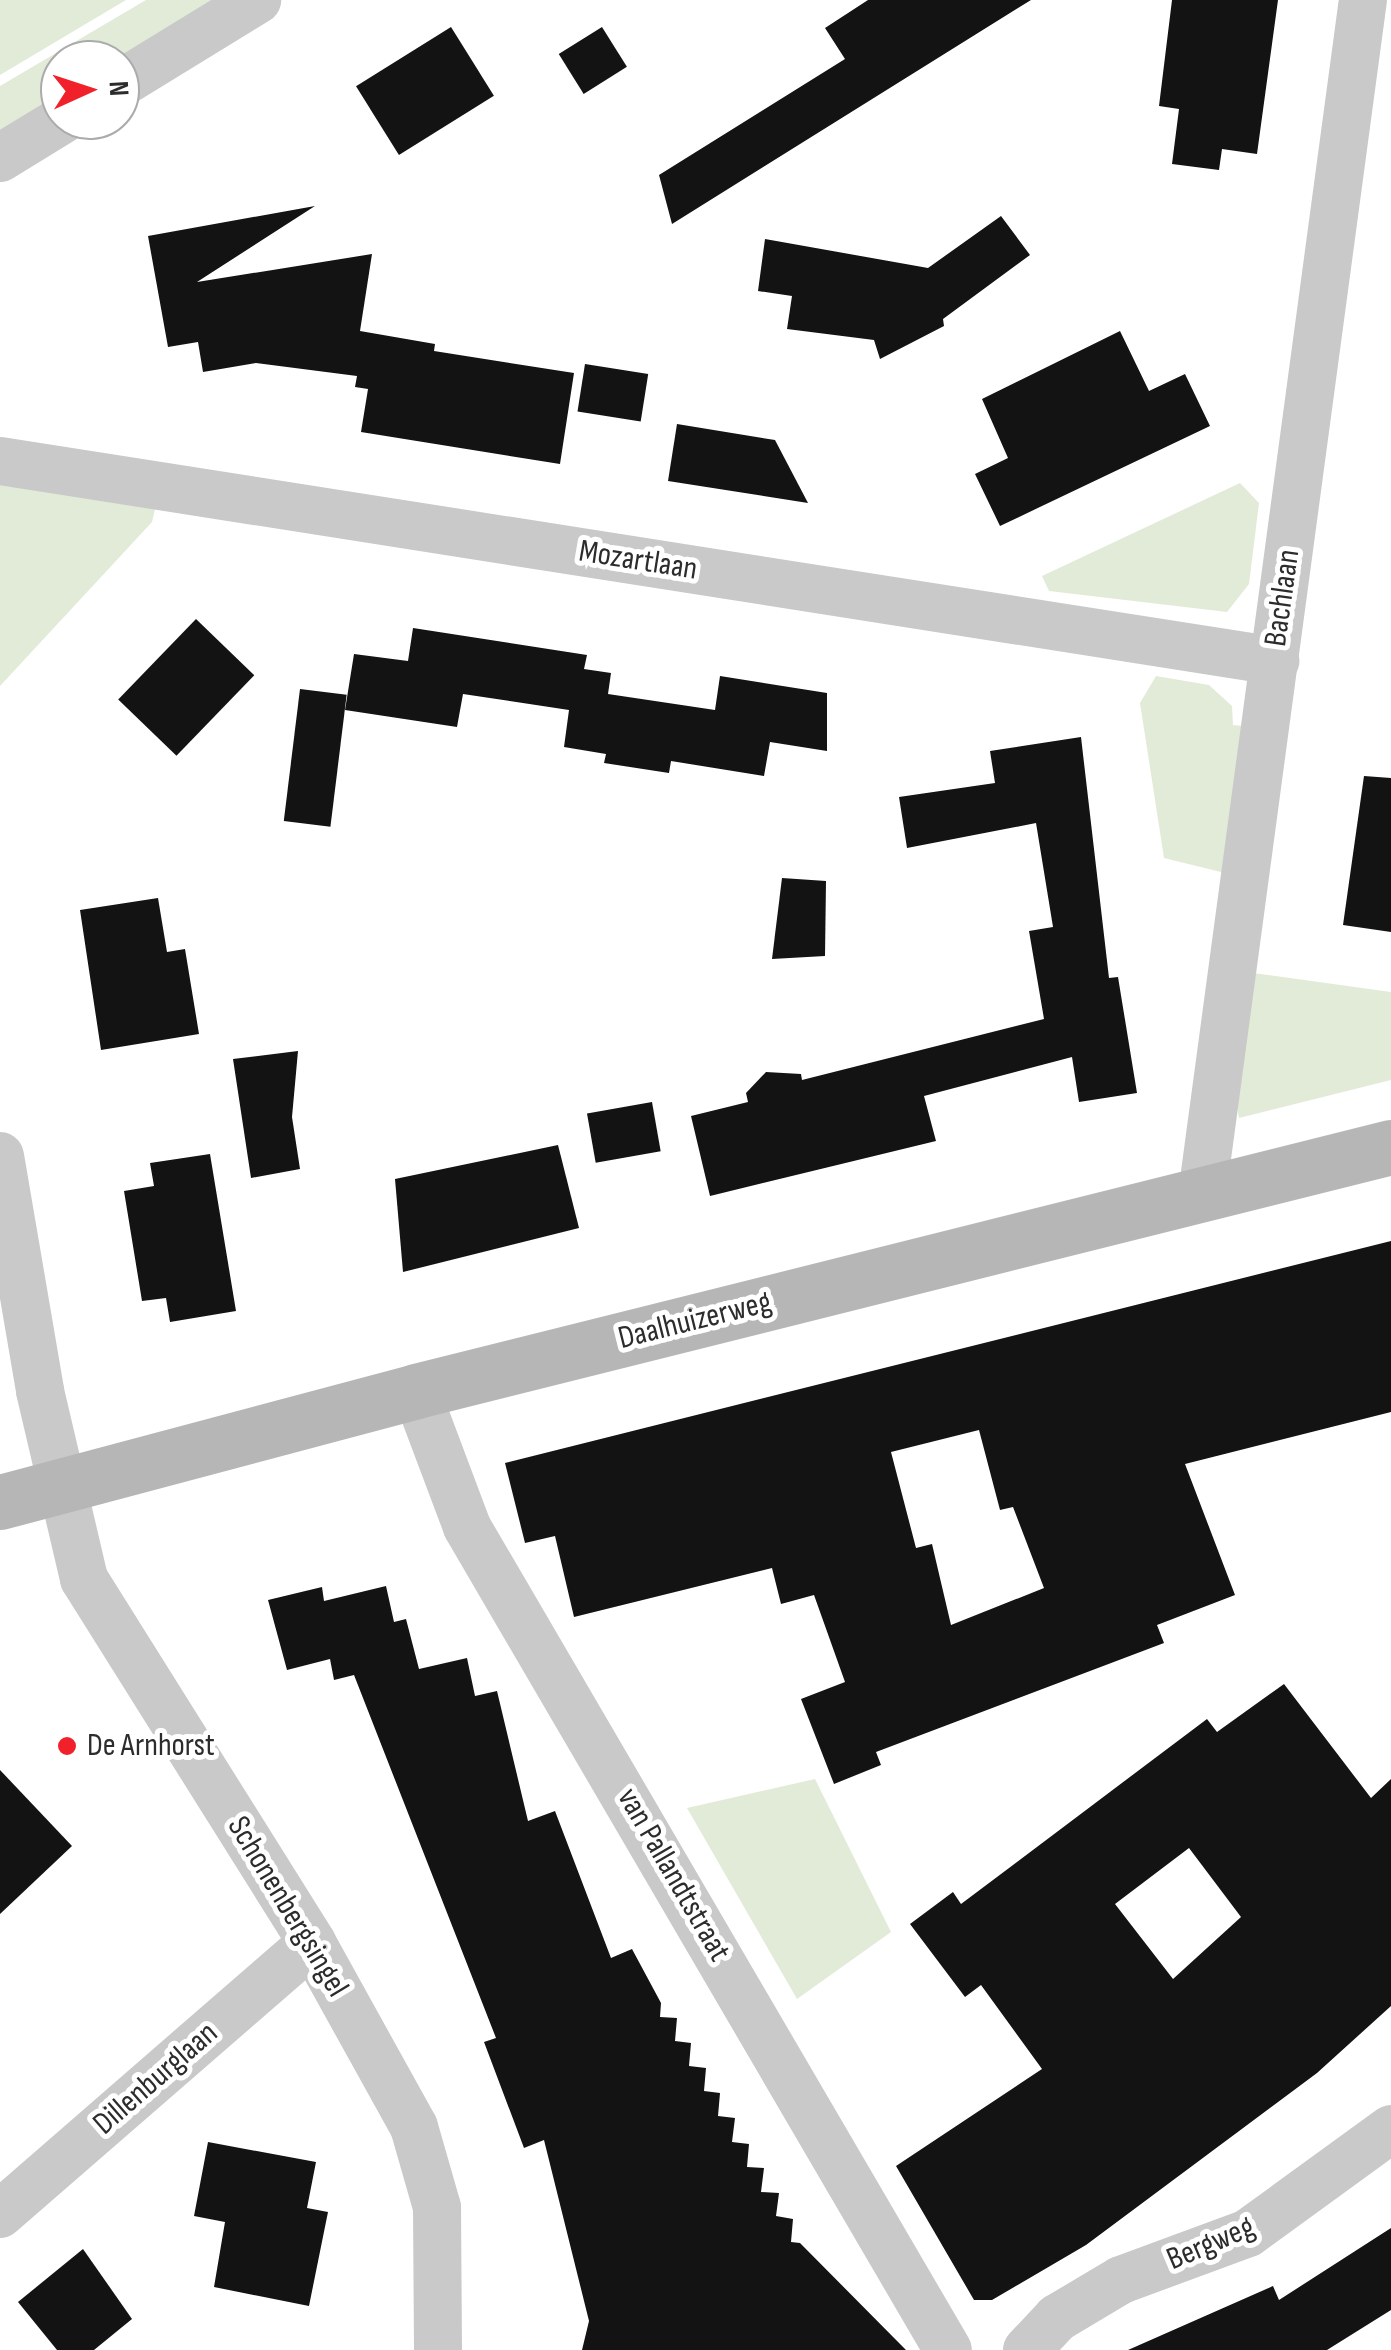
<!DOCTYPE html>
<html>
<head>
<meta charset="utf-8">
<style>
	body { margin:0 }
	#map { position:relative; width:1391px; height:2350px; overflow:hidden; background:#fff; font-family:"Sofia Sans Condensed",sans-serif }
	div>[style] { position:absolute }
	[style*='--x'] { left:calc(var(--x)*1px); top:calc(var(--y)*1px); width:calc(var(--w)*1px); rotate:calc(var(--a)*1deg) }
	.green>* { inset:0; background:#e2ebd8 }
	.building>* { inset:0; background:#131313; transform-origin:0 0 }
	.street>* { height:48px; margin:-24px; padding:0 24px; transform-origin:24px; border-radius:24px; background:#c9c9c9 }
	.secondary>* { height:55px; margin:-27.5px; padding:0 27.5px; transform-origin:27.5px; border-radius:27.5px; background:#b6b6b6 }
	.dots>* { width:28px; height:28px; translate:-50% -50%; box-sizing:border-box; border:5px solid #fff; border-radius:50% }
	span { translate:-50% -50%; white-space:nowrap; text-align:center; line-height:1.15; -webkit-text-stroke:10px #fff; paint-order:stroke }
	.street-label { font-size:32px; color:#2c2c2c }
	.poi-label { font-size:32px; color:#2c2c2c }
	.left { translate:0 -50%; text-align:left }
	.north { position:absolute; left:40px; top:40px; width:100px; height:100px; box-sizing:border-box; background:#fff; border:2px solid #ababab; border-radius:50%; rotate:87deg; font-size:28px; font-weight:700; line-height:40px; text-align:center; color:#2c2c2c }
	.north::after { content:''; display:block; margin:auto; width:35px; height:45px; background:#f0212a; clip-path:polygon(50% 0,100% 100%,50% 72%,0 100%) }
</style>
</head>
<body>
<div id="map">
	<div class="green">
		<i style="clip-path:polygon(0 0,126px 0,0 75px)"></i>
		<i style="clip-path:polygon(146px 0,214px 0,116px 60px,60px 60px,60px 96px,0 134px,0 86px)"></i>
		<i style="clip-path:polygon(0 483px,156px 505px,152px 522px,0 686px)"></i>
		<i style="clip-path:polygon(1240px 483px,1259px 503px,1249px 584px,1227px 612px,1049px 591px,1042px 576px)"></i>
		<i style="clip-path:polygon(1156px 676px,1209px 685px,1232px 706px,1233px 725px,1244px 726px,1225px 873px,1164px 858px,1140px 703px)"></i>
		<i style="clip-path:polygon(1253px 973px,1391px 992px,1391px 1080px,1239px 1118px,1236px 1102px)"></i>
		<i style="clip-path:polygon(815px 1779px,891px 1932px,797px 1999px,687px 1808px)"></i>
	</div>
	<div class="building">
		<i style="clip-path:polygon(868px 0,1031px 0,672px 224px,659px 175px,845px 59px,825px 28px)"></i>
		<i style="clip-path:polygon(1172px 0,1278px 0,1257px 154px,1222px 149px,1219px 170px,1172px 164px,1179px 109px,1159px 106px)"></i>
		<i style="left:451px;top:27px;width:81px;height:112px;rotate:58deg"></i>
		<i style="left:602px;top:27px;width:47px;height:51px;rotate:58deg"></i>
		<i style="clip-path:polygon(315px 206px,197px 282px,372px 254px,360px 331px,435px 344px,434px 351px,574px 373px,560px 464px,361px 432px,368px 389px,355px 387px,357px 376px,256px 363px,203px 372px,198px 342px,168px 347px,148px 236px)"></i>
		<i style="clip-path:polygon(1001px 216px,1030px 255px,943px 319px,944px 326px,880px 359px,874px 340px,787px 329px,792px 296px,758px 291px,765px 239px,928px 268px)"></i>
		<i style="clip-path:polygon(1120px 331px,1149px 391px,1185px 374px,1210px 426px,1000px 526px,975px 474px,1008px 458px,982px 399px)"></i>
		<i style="left:585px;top:364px;width:64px;height:48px;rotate:9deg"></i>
		<i style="clip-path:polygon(677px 424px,775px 440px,808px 503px,668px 481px)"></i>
		<i style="left:196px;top:619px;width:81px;height:112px;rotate:44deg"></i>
		<i style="clip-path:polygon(413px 628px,587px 655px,584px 669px,611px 673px,608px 694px,715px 710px,720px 676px,827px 693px,827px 751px,770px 742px,764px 776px,671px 761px,669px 773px,604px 763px,606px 754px,564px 747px,569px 710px,463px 694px,457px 727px,345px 710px,354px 654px,408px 661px)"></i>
		<i style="left:300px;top:689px;width:47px;height:133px;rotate:7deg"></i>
		<i style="clip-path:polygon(1081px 737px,1109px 978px,1118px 977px,1137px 1093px,1079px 1102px,1072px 1057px,924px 1096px,936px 1141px,710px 1196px,691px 1116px,748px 1102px,746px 1093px,766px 1072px,801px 1074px,802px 1080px,1044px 1019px,1029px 931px,1053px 927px,1036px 823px,907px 848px,899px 797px,995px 783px,990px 751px)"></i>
		<i style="clip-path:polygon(1364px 776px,1391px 778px,1391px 932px,1343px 925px)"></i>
		<i style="clip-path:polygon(782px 878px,826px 881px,825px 956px,772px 959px)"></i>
		<i style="clip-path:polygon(158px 898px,167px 952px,185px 949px,199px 1034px,101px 1050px,80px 910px)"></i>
		<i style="clip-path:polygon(298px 1051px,292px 1117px,300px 1169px,251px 1178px,233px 1059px)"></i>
		<i style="left:652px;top:1102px;width:50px;height:66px;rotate:80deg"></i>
		<i style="clip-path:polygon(558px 1145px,579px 1228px,403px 1272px,395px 1179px)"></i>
		<i style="clip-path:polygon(210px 1154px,236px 1311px,170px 1322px,166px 1298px,142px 1301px,124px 1191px,154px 1186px,150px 1163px)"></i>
		<i style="clip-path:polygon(evenodd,1391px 1241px,1391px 1412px,1185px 1464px,1235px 1595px,1157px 1625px,1164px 1643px,876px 1752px,881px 1765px,834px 1784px,801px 1699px,845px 1682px,814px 1595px,781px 1604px,772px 1568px,574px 1617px,555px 1536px,525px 1543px,505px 1463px,1391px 1241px,979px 1430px,1000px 1510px,1013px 1507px,1044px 1588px,951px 1625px,932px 1544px,916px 1548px,891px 1452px,979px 1430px)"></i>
		<i style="clip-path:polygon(386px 1586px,394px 1622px,406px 1619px,419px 1669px,467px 1658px,475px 1696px,497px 1691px,528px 1821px,555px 1811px,611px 1958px,632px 1949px,661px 2003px,660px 2017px,677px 2018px,675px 2041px,691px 2043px,689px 2066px,706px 2068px,704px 2091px,720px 2093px,718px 2116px,735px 2118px,732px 2142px,749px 2144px,747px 2167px,764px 2168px,761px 2192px,779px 2193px,776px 2216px,793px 2219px,791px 2242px,800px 2243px,906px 2350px,582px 2350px,589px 2321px,544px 2140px,524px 2148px,484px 2042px,496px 2038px,354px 1675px,334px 1680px,330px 1659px,287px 1670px,268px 1600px,322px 1587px,324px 1601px)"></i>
		<i style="clip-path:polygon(evenodd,1284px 1684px,1371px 1798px,1391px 1779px,1391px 2006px,1317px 2073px,1086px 2245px,992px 2300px,974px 2300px,896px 2166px,1042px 2069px,981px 1985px,965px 1997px,910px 1924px,953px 1892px,961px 1904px,1207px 1719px,1217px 1732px,1284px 1684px,1189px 1848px,1241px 1917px,1173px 1979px,1115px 1904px,1189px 1848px)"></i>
		<i style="clip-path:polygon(0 1770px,72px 1846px,0 1914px)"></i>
		<i style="clip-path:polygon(208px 2142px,316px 2162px,307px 2208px,328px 2212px,309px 2306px,214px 2287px,225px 2222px,194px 2216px)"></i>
		<i style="clip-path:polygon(1391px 2228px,1391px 2310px,1327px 2350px,1128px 2350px,1273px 2286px,1279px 2300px)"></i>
		<i style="clip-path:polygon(83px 2249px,132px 2319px,94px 2350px,57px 2350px,18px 2302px)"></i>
	</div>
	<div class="street">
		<i style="--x:120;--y:84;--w:161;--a:-31.5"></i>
		<i style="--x:0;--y:158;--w:73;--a:-31.5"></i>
		<i style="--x:0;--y:461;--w:1291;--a:8.91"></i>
		<i style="--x:0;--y:1156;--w:238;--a:80.3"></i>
		<i style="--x:40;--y:1391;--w:193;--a:76.8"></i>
		<i style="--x:84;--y:1579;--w:430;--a:57.9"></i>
		<i style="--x:312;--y:1943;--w:210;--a:61"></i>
		<i style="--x:414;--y:2127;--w:83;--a:74"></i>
		<i style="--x:437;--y:2207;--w:143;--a:89.6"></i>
		<i style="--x:1202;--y:1195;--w:1206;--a:-82.33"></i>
		<i style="--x:416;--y:1391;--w:145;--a:69.4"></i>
		<i style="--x:467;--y:1527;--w:953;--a:59.7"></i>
		<i style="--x:0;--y:2214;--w:413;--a:-41"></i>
		<i style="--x:1027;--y:2350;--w:44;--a:-46.8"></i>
		<i style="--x:1057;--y:2318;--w:74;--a:-30.7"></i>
		<i style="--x:1121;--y:2280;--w:135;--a:-20.3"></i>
		<i style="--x:1248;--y:2233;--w:177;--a:-36"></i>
	</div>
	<div class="secondary">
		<i style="--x:0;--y:1502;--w:431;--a:-14.9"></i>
		<i style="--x:416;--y:1391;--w:1005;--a:-14.05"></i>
	</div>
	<div class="dots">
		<i style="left:67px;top:1746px;background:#f0212a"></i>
	</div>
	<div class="street-label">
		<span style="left:638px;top:561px;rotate:9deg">Mozartlaan</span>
		<span style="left:1283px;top:598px;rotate:-82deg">Bachlaan</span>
		<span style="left:695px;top:1321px;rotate:-14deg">Daalhuizerweg</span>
		<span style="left:673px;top:1875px;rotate:60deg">van Pallandtstraat</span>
		<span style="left:287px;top:1907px;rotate:59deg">Schonenbergsingel</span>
		<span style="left:156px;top:2079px;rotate:-41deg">Dillenburglaan</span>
		<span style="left:1211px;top:2244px;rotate:-23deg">Bergweg</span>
	</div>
	<div class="poi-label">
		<span class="left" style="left:87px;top:1746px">De Arnhorst</span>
	</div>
	<div class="north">N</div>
</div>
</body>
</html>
